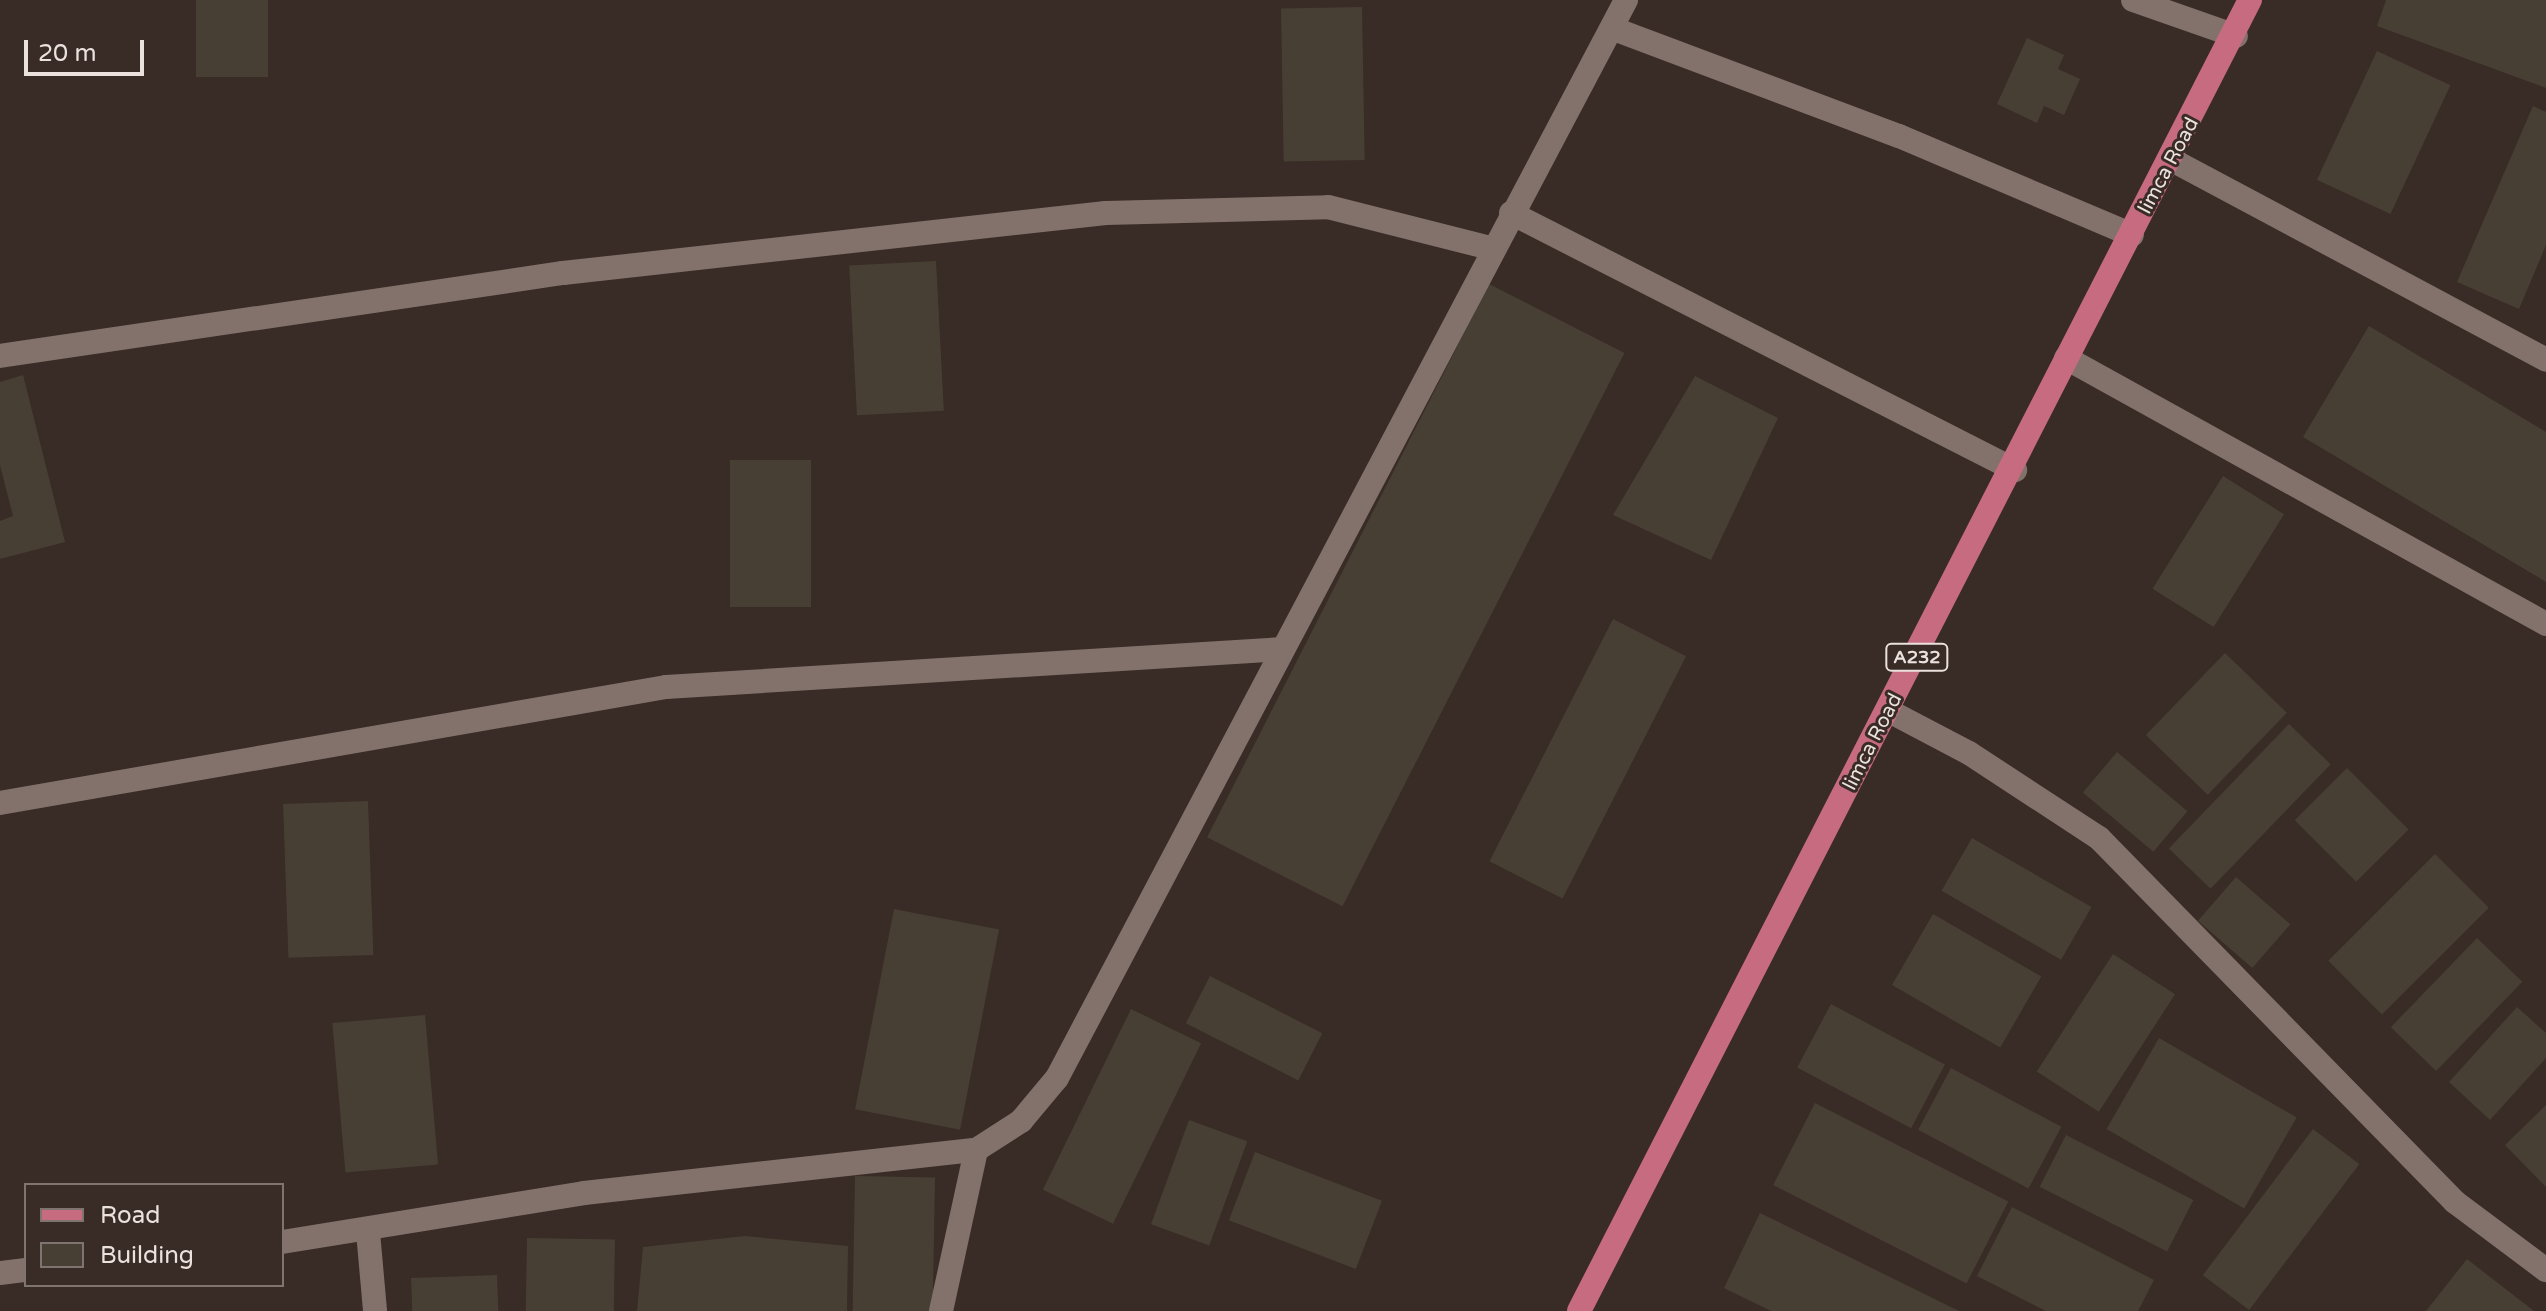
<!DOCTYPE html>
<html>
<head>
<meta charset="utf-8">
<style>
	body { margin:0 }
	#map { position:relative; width:2546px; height:1311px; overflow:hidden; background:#392b26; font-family:"Varela Round",sans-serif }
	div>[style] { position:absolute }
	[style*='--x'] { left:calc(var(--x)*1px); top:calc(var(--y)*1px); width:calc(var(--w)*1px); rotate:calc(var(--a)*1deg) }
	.building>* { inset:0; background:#483f34; transform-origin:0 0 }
	.street>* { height:24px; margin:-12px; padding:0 12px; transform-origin:12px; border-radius:12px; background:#83726c }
	.primary>* { height:24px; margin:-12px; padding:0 12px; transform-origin:12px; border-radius:12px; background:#c76b81 }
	span { translate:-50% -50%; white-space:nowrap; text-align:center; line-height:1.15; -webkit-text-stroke:6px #392b26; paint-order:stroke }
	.shield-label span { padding:2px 6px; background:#392b26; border:2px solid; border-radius:6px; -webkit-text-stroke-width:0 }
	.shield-label { font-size:18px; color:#ebe2de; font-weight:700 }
	.street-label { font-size:20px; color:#ebe2de }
	.legend { position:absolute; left:24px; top:1183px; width:260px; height:104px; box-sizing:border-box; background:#392b26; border:2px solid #807470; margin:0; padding:10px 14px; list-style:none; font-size:24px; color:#ebe2de }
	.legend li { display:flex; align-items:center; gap:16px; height:40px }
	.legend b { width:40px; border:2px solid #807470 }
	.scale { position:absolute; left:24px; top:40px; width:120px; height:36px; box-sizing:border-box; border:4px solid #ebe2de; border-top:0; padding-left:10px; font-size:24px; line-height:28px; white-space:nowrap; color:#ebe2de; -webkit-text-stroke:6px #392b26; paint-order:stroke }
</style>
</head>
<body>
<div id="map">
	<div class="building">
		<i style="left:196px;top:0;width:72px;height:77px"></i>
		<i style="clip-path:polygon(2386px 0,2546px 0,2546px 88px,2377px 26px)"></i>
		<i style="left:1362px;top:7px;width:153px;height:81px;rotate:89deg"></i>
		<i style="clip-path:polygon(2027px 38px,2064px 55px,2058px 69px,2080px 79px,2064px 115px,2044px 106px,2037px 123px,1997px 104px)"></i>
		<i style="left:2377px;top:51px;width:81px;height:142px;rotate:25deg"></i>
		<i style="clip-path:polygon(2533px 106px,2546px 112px,2546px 245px,2519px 309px,2457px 282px)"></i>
		<i style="left:936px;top:261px;width:150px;height:87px;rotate:87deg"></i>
		<i style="left:1489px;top:284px;width:152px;height:621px;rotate:27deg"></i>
		<i style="clip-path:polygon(2369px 326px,2546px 432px,2546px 582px,2303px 437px)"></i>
		<i style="clip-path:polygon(23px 375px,65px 542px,0 559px,0 521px,13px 516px,0 465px,0 382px)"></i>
		<i style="clip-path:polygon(1695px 376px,1778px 418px,1711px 560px,1613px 515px)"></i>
		<i style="left:811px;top:460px;width:147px;height:81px;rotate:90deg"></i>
		<i style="left:2223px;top:476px;width:72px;height:133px;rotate:32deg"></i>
		<i style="left:1613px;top:619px;width:82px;height:272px;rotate:27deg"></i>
		<i style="left:2225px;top:653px;width:86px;height:114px;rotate:44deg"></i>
		<i style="left:2289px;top:724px;width:58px;height:173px;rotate:44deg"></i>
		<i style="left:2117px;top:752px;width:92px;height:53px;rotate:40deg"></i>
		<i style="left:2347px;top:768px;width:87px;height:74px;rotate:45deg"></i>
		<i style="left:368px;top:801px;width:154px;height:85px;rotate:88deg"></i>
		<i style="left:1972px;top:838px;width:138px;height:61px;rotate:30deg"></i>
		<i style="left:2435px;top:854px;width:76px;height:151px;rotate:45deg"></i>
		<i style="left:2236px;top:877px;width:72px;height:58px;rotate:41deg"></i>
		<i style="left:894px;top:909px;width:107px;height:204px;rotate:11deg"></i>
		<i style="left:1933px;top:914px;width:125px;height:82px;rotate:30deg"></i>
		<i style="left:2477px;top:938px;width:63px;height:124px;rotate:44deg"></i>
		<i style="left:2113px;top:954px;width:74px;height:140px;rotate:33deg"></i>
		<i style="left:1210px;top:976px;width:126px;height:53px;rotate:27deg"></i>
		<i style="left:1831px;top:1004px;width:129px;height:72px;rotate:28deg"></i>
		<i style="clip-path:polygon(2517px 1007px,2546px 1033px,2546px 1058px,2490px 1120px,2449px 1082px)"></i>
		<i style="left:1131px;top:1009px;width:78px;height:201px;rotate:26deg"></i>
		<i style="left:425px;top:1015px;width:150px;height:93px;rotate:85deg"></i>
		<i style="left:2159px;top:1038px;width:159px;height:105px;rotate:30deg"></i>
		<i style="left:1951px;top:1068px;width:125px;height:70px;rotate:28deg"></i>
		<i style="left:1815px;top:1103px;width:217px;height:92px;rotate:27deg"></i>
		<i style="clip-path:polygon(2546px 1105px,2546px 1187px,2505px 1145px)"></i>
		<i style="left:1189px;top:1120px;width:62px;height:111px;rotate:20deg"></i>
		<i style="left:2313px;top:1129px;width:58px;height:183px;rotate:37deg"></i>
		<i style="left:2066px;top:1135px;width:143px;height:58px;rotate:27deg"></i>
		<i style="left:1255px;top:1152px;width:136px;height:73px;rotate:21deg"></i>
		<i style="left:855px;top:1176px;width:80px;height:135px;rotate:1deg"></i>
		<i style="clip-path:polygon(2012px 1207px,2154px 1280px,2138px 1311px,2046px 1311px,1977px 1276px)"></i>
		<i style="clip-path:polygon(1760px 1213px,1959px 1311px,1771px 1311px,1724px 1288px)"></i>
		<i style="clip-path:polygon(745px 1236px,848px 1246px,847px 1311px,637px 1311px,643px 1247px)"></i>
		<i style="left:527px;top:1238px;width:88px;height:73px;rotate:1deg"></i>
		<i style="clip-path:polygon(2467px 1259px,2534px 1311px,2426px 1311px)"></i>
		<i style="left:497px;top:1275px;width:36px;height:86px;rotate:88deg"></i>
	</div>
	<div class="street">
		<i style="--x:2133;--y:0;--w:109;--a:19.3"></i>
		<i style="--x:1614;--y:29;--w:304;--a:20.6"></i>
		<i style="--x:1899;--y:136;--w:253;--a:23"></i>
		<i style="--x:2172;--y:160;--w:424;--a:28.1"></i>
		<i style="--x:1511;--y:213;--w:566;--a:27.02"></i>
		<i style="--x:0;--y:356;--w:569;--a:-8.39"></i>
		<i style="--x:563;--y:273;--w:546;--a:-6.31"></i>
		<i style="--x:1106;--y:213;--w:222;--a:-1.5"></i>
		<i style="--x:1328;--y:207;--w:171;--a:14.2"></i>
		<i style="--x:2066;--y:358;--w:549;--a:28.99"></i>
		<i style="--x:1889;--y:711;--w:90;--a:27.7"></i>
		<i style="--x:1969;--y:753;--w:155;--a:33.2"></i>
		<i style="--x:2099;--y:838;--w:509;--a:45.64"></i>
		<i style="--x:2455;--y:1202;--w:114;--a:36.8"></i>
		<i style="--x:0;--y:803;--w:676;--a:-9.88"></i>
		<i style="--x:666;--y:687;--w:618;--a:-3.52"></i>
		<i style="--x:368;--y:1232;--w:79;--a:84.9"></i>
		<i style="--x:282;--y:1242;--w:306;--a:-9.2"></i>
		<i style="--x:584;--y:1193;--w:394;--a:-6.3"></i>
		<i style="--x:976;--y:1150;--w:54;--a:-32.8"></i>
		<i style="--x:1021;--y:1121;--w:56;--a:-50.1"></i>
		<i style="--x:1057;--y:1078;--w:1219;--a:-62.17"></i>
		<i style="--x:0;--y:1273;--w:26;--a:-7"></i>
		<i style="--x:941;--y:1311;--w:165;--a:-77.7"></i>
	</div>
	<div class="primary">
		<i style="--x:1579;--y:1311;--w:1473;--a:-62.9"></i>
	</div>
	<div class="shield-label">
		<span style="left:1917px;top:657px">A232</span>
	</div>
	<div class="street-label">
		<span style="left:2169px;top:166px;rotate:-62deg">limca Road</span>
		<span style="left:1873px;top:742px;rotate:-63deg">limca Road</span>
	</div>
	<ul class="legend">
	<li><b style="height:10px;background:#c76b81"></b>Road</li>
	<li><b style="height:22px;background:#483f34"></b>Building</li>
	</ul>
	<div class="scale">20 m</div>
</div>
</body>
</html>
